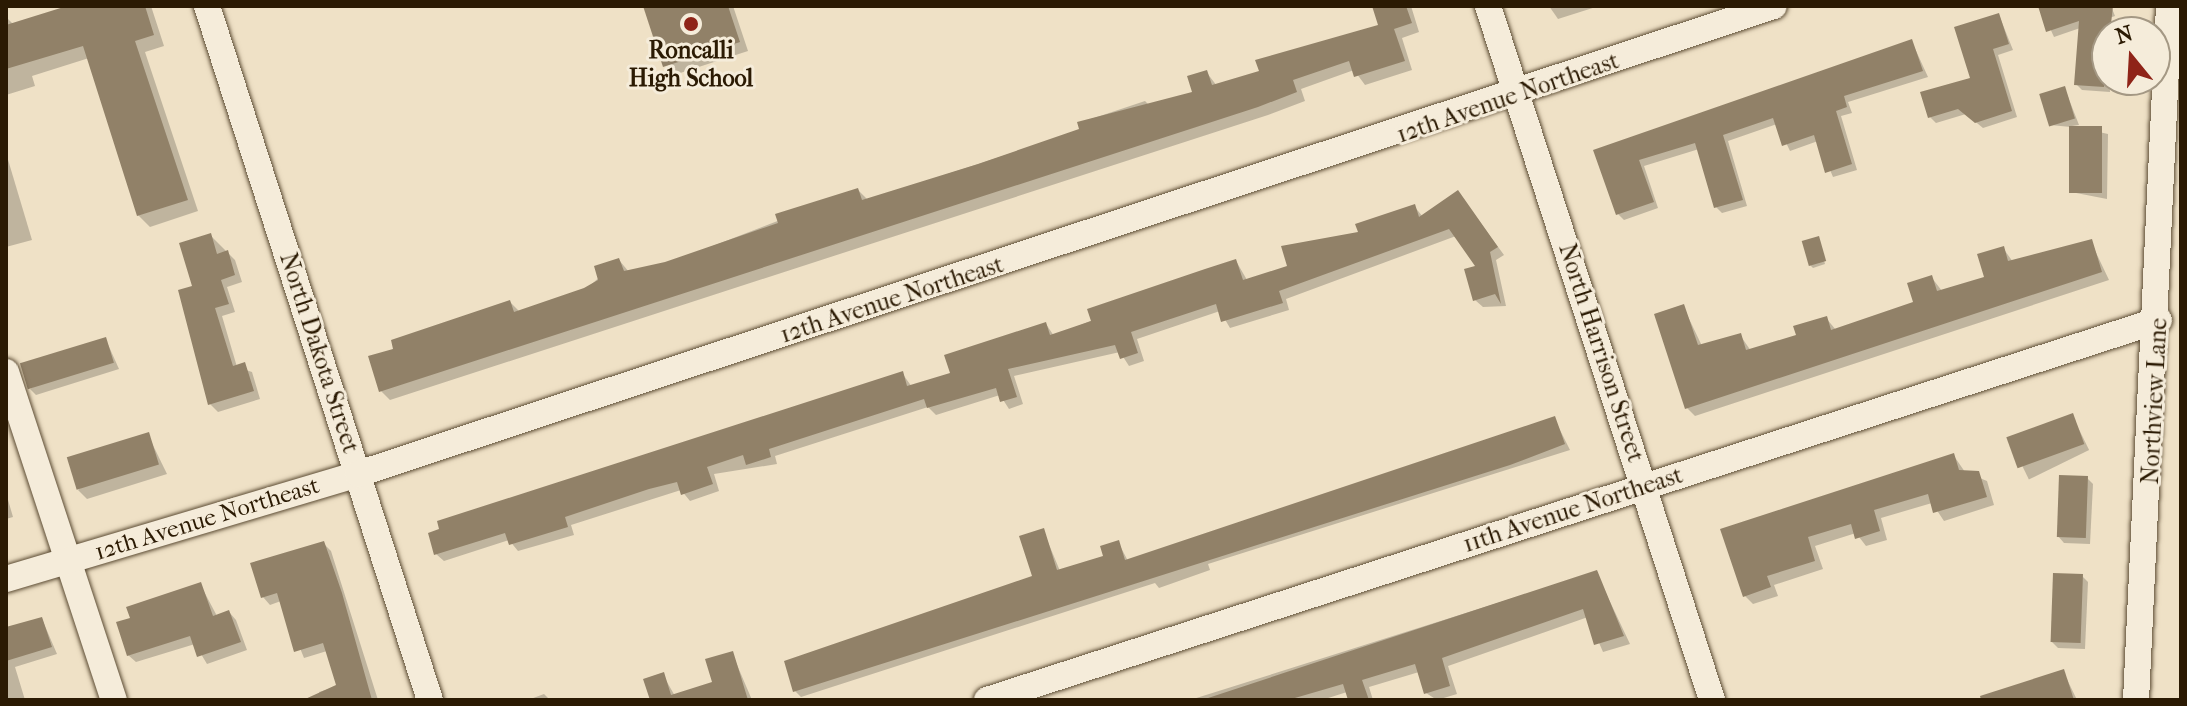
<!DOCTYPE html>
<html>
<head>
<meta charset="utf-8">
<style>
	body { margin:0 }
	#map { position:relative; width:2187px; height:706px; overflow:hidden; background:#efe1c6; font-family:"IM FELL French Canon",serif }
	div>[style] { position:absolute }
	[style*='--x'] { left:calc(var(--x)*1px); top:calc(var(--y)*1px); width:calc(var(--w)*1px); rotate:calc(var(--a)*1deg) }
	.shadow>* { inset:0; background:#0003; transform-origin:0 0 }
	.building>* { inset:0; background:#918168; transform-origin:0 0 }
	.roads { filter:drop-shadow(0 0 2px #5c4c34) drop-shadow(0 0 2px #5c4c34) }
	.minor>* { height:26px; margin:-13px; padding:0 13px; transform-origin:13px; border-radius:13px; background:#f5ecda }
	.dots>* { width:22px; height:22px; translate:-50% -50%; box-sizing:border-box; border:4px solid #f5ecda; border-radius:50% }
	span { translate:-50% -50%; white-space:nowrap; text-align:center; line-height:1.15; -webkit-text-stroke:6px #f5ecda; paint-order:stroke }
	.poi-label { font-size:24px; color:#2b1a03; font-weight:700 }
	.street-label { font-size:24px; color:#2b1a03 }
	.frame { position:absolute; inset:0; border:8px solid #2b1a03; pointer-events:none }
	.north { position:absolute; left:2091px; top:16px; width:80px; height:80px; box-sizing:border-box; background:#f5ecda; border:2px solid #a49884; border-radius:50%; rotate:342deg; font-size:22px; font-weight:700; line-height:32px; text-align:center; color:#2b1a03 }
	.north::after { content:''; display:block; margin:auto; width:28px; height:36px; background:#8f2418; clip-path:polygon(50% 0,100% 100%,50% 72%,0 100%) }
</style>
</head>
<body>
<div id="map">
	<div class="shadow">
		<i style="clip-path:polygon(71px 6px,151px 6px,164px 46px,145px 52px,198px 211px,150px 227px,138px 215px,89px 58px,32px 76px,35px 86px,6px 95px,6px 17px,14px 25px)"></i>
		<i style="clip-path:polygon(645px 6px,733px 6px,748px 51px,674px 75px)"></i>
		<i style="clip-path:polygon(1374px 6px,1411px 6px,1419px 32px,1402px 38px,1412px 70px,1365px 85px,1354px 70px,1301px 89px,1305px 101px,1268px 115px,390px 400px,381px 391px,396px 350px,510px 302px,520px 312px,585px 290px,619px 260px,629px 272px,666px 264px,858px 190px,868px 200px,1082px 130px,1079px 123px,1145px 101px,1151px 107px,1195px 93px,1207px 73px,1217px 86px,1261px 72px,1381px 27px)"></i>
		<i style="clip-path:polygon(1549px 6px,1599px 6px,1558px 19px)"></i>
		<i style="clip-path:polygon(2040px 6px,2111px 6px,2115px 16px,2054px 37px)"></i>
		<i style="clip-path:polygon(1999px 15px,2013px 50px,1998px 55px,2017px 117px,1983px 128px,1966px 114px,1936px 123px,1930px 117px,1972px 79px)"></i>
		<i style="clip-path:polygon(1912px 42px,1928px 77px,1848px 102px,1852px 113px,1841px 116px,1857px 170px,1833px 177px,1818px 141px,1790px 151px,1777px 124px,1728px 141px,1747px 206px,1722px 213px,1716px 207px,1699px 149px,1644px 166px,1658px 208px,1624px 220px,1618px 214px,1595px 151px)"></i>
		<i style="clip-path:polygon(2107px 42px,2110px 92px,2082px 90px,2076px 84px)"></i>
		<i style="clip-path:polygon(2065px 89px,2079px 125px,2072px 126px,2108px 134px,2107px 199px,2071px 192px,2071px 127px,2050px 125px)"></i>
		<i style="clip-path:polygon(6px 153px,32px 240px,6px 247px)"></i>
		<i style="clip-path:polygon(1458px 192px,1504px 255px,1496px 260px,1506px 306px,1483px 307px,1475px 300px,1478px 267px,1456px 236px,1286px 299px,1289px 310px,1230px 328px,1220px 311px,1137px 339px,1144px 361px,1129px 366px,1120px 352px,1014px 376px,1023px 404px,1009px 409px,1000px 395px,936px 415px,928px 407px,775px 456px,777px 464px,714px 474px,719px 491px,690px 501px,681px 490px,571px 525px,574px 535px,518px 551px,509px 540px,444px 561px,436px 554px,440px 522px,902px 373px,912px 387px,952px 374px,1046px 324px,1054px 336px,1236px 261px,1247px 280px,1290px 268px,1414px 206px,1423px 217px)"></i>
		<i style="clip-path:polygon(210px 235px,235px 260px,242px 282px,227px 287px,235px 312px,222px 316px,237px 367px,252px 372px,260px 399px,218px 412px,210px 404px,195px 287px)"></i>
		<i style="clip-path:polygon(1818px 239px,1825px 264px,1813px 268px,1810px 265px)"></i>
		<i style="clip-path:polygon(2091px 242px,2109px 280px,1695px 416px,1687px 408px,1683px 306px,1702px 346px,1740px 335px,1751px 351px,1799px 337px,1826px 318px,1836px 330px,1915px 303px,1932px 278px,1942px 291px,1986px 278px,2003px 248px,2013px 262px)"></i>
		<i style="clip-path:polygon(106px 340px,119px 369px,36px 395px,30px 389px)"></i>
		<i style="left:2072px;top:415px;width:39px;height:67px;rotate:64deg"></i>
		<i style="clip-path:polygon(1554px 418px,1570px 450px,1208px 564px,1210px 570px,1159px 588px,1155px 583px,801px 697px,795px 691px,1034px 577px,1043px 530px,1060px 571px,1106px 557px,1118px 542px,1128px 561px)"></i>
		<i style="clip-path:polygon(148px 435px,167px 474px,87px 499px,78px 490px)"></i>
		<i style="clip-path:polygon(1954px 456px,1965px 472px,1987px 481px,1994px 505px,1944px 521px,1932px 503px,1881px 518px,1887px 540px,1866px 546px,1856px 533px,1815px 546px,1823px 569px,1774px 585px,1778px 596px,1753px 604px,1745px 596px,1722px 530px)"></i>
		<i style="clip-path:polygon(2087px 478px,2093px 484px,2090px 544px,2064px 543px,2058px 536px)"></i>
		<i style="clip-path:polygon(6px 493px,13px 517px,6px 519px)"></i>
		<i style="clip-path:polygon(323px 543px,331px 551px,378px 700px,321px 700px,319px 692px,338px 686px,327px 651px,304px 658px,281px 601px,270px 605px,263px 597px)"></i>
		<i style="clip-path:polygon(1596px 572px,1630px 644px,1603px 652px,1588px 617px,1448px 666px,1457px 694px,1437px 700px,1426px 693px,1419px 672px,1369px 687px,1373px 700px,1350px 700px,1347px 692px,1322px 700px,1190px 700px)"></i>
		<i style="clip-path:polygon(2082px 576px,2088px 582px,2085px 649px,2058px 648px,2052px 642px)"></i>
		<i style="clip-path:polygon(200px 584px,217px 616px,229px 612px,236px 620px,247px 650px,207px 664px,195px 644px,136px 662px,128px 655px,132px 619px)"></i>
		<i style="clip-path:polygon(42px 619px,57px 654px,15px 667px,25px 700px,6px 700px,6px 634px)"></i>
		<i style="clip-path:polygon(732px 653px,752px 700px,652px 700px,663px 675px,675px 696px,715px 684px)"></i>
		<i style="clip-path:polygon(2063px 671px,2077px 700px,1976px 700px)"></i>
		<i style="clip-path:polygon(544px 694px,550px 700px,528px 700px)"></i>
	</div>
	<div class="building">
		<i style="clip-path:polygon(67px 6px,145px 6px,154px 35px,135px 41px,188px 200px,137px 216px,83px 46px,6px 69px,6px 25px)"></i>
		<i style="clip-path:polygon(643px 6px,728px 6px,740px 42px,663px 67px)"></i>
		<i style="clip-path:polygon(1372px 6px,1406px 6px,1412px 23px,1394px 29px,1405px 61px,1354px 77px,1349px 61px,1293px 80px,1297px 92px,1258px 107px,379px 392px,368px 356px,393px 349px,391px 340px,510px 300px,514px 312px,584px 288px,598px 280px,594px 266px,619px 258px,624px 271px,665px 262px,778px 223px,775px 214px,858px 188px,862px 200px,978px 164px,1079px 129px,1077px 122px,1192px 92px,1187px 76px,1207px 70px,1212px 85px,1259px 71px,1255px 60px,1378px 25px)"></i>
		<i style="clip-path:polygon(2038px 6px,2113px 6px,2104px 87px,2074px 85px,2079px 21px,2046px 32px)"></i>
		<i style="clip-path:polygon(1999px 13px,2009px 44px,1993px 49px,2012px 111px,1975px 123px,1958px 109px,1928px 118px,1920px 92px,1970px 78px,1954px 27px)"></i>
		<i style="clip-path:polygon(1912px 39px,1923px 71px,1844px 96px,1847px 107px,1836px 111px,1852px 164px,1825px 173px,1814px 135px,1782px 146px,1773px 118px,1723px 135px,1743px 200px,1714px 208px,1695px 143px,1639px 160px,1654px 202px,1616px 215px,1593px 150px)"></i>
		<i style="left:2065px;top:86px;width:34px;height:27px;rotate:73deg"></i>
		<i style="left:2069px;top:126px;width:33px;height:67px"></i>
		<i style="clip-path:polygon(1458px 190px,1498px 247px,1490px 252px,1501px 304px,1495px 294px,1473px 301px,1464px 269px,1475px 266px,1449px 229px,1279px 291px,1283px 303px,1221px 322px,1216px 304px,1131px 332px,1138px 353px,1120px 359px,1115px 345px,1008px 369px,1017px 397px,1000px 402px,996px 388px,927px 408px,924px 399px,769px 449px,771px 457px,746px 465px,743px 455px,707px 467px,713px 484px,681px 495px,677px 482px,649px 489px,565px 517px,568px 527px,509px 545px,505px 533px,434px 555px,428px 533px,439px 529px,437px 521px,903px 371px,907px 386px,950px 373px,944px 355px,1046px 322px,1050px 335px,1091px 321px,1087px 309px,1205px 269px,1236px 259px,1243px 280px,1287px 266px,1281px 246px,1358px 232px,1355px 224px,1415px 204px,1419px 217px)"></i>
		<i style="clip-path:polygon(211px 233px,217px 254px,228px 250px,235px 275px,221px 280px,229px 304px,215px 308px,233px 366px,245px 362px,254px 391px,208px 405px,178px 290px,192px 286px,179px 243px)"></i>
		<i style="left:1819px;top:236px;width:26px;height:18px;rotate:74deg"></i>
		<i style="clip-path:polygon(2092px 239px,2102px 272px,1685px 409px,1654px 314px,1684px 304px,1698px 345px,1741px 333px,1746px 350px,1796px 335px,1793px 326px,1827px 316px,1831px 330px,1913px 302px,1907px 283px,1932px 275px,1937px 291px,1984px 277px,1977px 254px,2004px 246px,2008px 261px)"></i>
		<i style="left:106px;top:337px;width:27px;height:90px;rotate:73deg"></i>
		<i style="left:2073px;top:413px;width:33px;height:71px;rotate:70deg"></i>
		<i style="clip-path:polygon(1555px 416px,1565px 444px,1510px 465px,793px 692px,784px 661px,1032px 576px,1019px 536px,1044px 528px,1057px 570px,1103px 556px,1100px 546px,1119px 540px,1125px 560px)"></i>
		<i style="left:149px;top:432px;width:34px;height:86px;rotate:73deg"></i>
		<i style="clip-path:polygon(1954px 453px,1959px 470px,1979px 471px,1987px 497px,1933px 513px,1928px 494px,1874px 510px,1880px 531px,1855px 539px,1851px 524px,1808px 537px,1815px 561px,1767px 576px,1771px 587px,1743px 597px,1720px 529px)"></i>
		<i style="left:2059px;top:475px;width:29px;height:62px;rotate:2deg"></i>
		<i style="clip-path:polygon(324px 541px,342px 593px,372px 700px,303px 700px,336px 685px,323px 643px,294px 652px,277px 593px,261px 598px,250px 563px)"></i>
		<i style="clip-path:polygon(1597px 570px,1624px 636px,1594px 645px,1583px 609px,1442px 658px,1450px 686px,1424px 694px,1415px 664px,1362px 680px,1369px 700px,1348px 700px,1343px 684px,1288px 700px,1202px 700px)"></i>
		<i style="left:2053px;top:573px;width:30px;height:69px;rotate:2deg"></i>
		<i style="clip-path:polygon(201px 582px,213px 616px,229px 610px,241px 642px,197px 657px,190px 636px,127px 656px,116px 622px,130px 618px,126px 607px)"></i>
		<i style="clip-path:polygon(42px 617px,52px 647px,6px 661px,6px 627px)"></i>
		<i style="clip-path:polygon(733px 651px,748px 700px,650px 700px,643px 679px,664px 672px,671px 695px,712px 682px,705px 659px)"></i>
		<i style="clip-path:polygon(2064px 669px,2074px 700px,1981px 700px,1980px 696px)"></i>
	</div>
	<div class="roads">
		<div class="minor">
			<i style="--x:207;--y:6;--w:729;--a:72.19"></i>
			<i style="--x:1488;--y:6;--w:729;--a:72.11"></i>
			<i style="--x:6;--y:372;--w:345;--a:71.8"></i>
			<i style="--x:6;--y:579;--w:367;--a:-16.6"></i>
			<i style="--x:358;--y:474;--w:1491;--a:-18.29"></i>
			<i style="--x:987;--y:700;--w:1232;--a:-17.96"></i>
			<i style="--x:2136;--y:700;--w:695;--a:-87.28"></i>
		</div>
	</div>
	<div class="dots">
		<i style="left:691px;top:24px;background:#8f2418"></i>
	</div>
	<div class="poi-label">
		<span style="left:691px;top:65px">Roncalli<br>High School</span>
	</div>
	<div class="street-label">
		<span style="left:1508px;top:98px;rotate:-19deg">12th Avenue Northeast</span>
		<span style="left:892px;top:300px;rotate:-18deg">12th Avenue Northeast</span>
		<span style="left:319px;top:353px;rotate:72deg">North Dakota Street</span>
		<span style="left:1601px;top:353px;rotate:72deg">North Harrison Street</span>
		<span style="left:2155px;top:401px;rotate:-87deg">Northview Lane</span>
		<span style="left:1573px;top:510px;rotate:-18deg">11th Avenue Northeast</span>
		<span style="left:207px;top:519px;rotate:-17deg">12th Avenue Northeast</span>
	</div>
	<div class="frame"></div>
	<div class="north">N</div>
</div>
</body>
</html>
